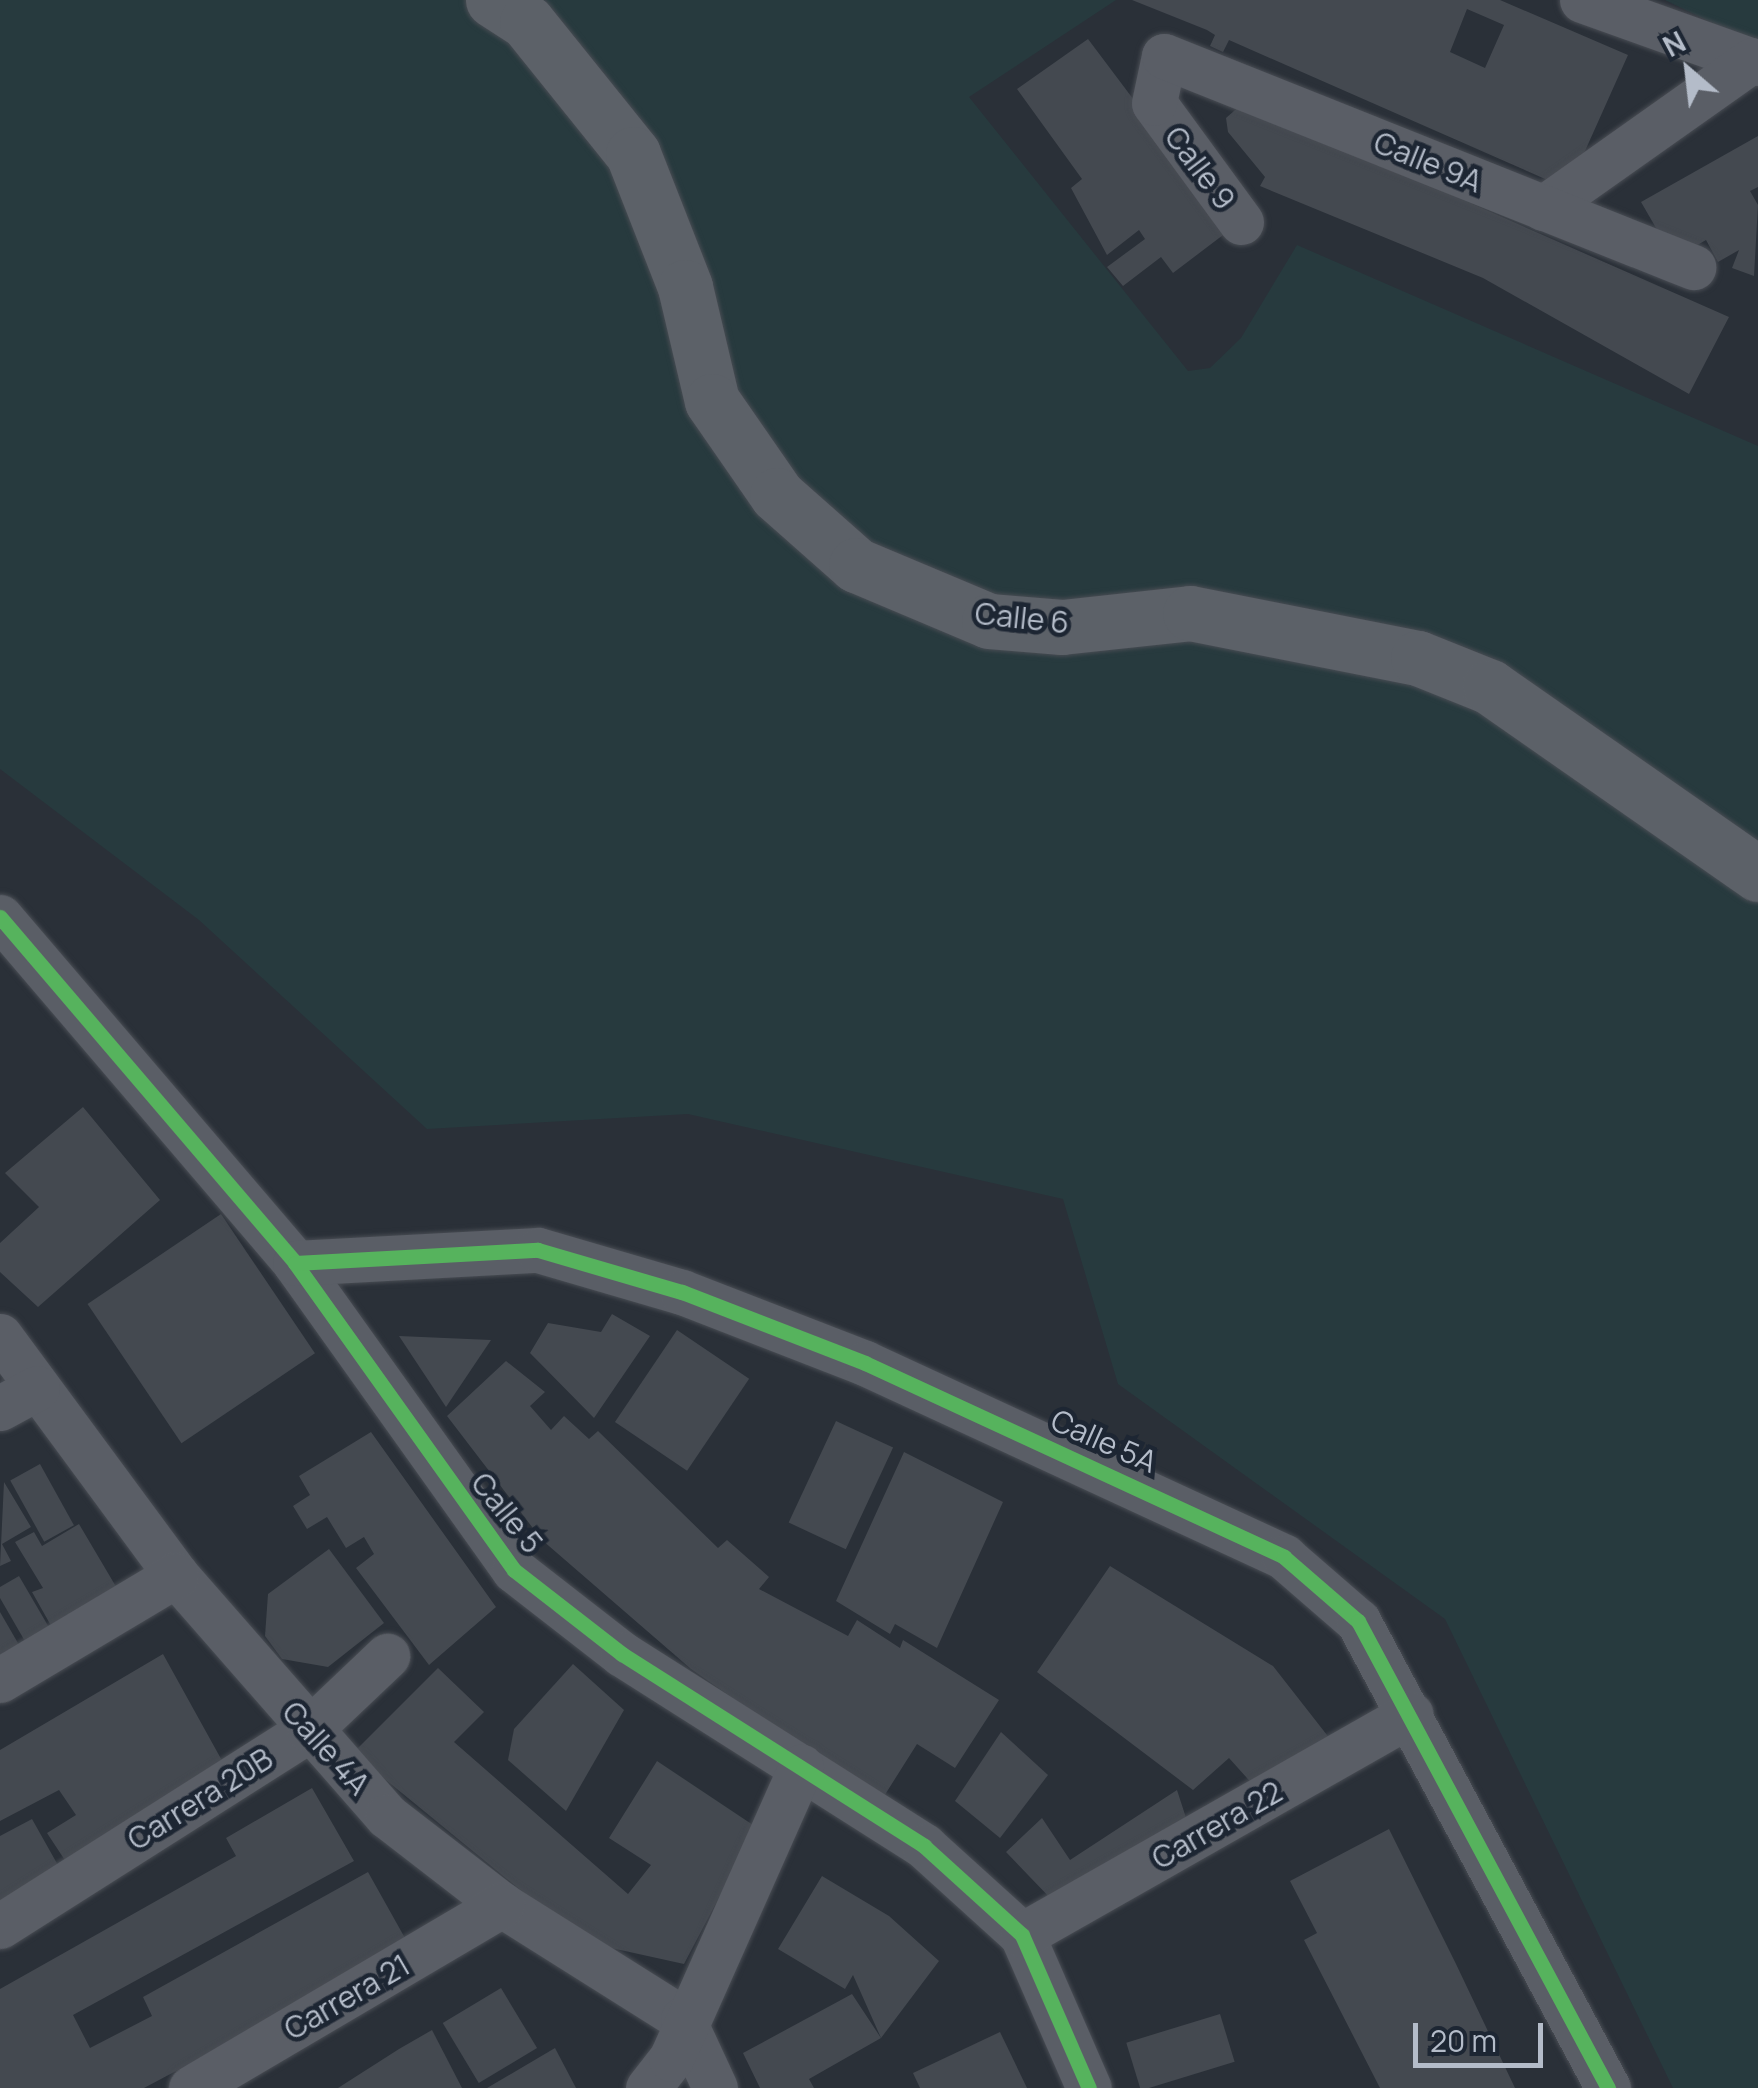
<!DOCTYPE html>
<html>
<head>
<meta charset="utf-8">
<style>
	body { margin:0 }
	#map { position:relative; width:1758px; height:2088px; overflow:hidden; background:#2a3038; font-family:Manrope,sans-serif }
	div>[style] { position:absolute }
	[style*='--x'] { left:calc(var(--x)*1px); top:calc(var(--y)*1px); width:calc(var(--w)*1px); rotate:calc(var(--a)*1deg) }
	.green>* { inset:0; background:#273a3e }
	.building>* { inset:0; background:#444950; transform-origin:0 0 }
	.roads { filter:drop-shadow(0 0 2px #484c53) drop-shadow(0 0 2px #484c53) }
	.minor>* { height:45px; margin:-22.5px; padding:0 22.5px; transform-origin:22.5px; border-radius:22.5px; background:#5a5e66 }
	.major>* { height:55px; margin:-27.5px; padding:0 27.5px; transform-origin:27.5px; border-radius:27.5px; background:#5c6168 }
	.cycleway>* { height:15px; margin:-7.5px; padding:0 7.5px; transform-origin:7.5px; border-radius:7.5px; background:#56b35d }
	span { translate:-50% -50%; white-space:nowrap; text-align:center; line-height:1.15; -webkit-text-stroke:9px #1d2633; paint-order:stroke }
	.street-label { font-size:30px; color:#b4bcc9 }
	.north { position:absolute; left:1638px; top:20px; width:100px; height:100px; -webkit-text-stroke:8px #1d2633; paint-order:stroke; rotate:332deg; font-size:28px; font-weight:700; line-height:40px; text-align:center; color:#b4bcc9 }
	.north::after { content:''; display:block; margin:auto; width:35px; height:45px; background:#b4bcc9; clip-path:polygon(50% 0,100% 100%,50% 72%,0 100%) }
	.scale { position:absolute; left:1413px; top:2023px; width:130px; height:45px; box-sizing:border-box; border:5px solid #b4bcc9; border-top:0; padding-left:12px; font-size:30px; line-height:35px; white-space:nowrap; color:#b4bcc9; -webkit-text-stroke:8px #1d2633; paint-order:stroke }
</style>
</head>
<body>
<div id="map">
	<div class="green">
		<i style="clip-path:polygon(0 0,1116px 0,969px 97px,1188px 371px,1210px 368px,1241px 338px,1297px 245px,1758px 446px,1758px 2088px,1673px 2088px,1445px 1619px,1118px 1384px,1063px 1199px,688px 1114px,427px 1129px,199px 920px,0 769px)"></i>
		<i style="clip-path:polygon(1665px 0,1758px 0,1758px 45px)"></i>
	</div>
	<div class="building">
		<i style="clip-path:polygon(evenodd,1132px 0,1500px 0,1628px 55px,1568px 189px,1229px 40px,1223px 52px,1210px 46px,1215px 35px,1207px 30px,1132px 0,1467px 9px,1504px 25px,1485px 68px,1450px 52px,1467px 9px)"></i>
		<i style="clip-path:polygon(1088px 39px,1231px 229px,1173px 273px,1161px 257px,1123px 286px,1107px 267px,1145px 239px,1139px 230px,1107px 255px,1071px 188px,1082px 179px,1017px 89px)"></i>
		<i style="clip-path:polygon(1243px 103px,1729px 317px,1689px 394px,1483px 278px,1260px 186px,1265px 177px,1228px 132px,1226px 118px)"></i>
		<i style="clip-path:polygon(1758px 136px,1758px 187px,1750px 191px,1758px 205px,1754px 276px,1732px 268px,1739px 250px,1718px 262px,1706px 240px,1682px 254px,1663px 240px,1641px 202px)"></i>
		<i style="clip-path:polygon(83px 1107px,160px 1200px,38px 1307px,0 1272px,0 1243px,39px 1207px,5px 1173px)"></i>
		<i style="left:221px;top:1214px;width:168px;height:161px;rotate:56deg"></i>
		<i style="clip-path:polygon(612px 1314px,650px 1336px,594px 1418px,530px 1353px,548px 1323px,601px 1332px)"></i>
		<i style="left:677px;top:1330px;width:87px;height:111px;rotate:34deg"></i>
		<i style="clip-path:polygon(399px 1336px,491px 1340px,446px 1407px)"></i>
		<i style="clip-path:polygon(506px 1361px,545px 1392px,530px 1406px,551px 1430px,564px 1416px,589px 1439px,598px 1431px,718px 1548px,727px 1540px,769px 1577px,759px 1589px,848px 1636px,857px 1620px,900px 1648px,903px 1640px,999px 1700px,955px 1768px,917px 1744px,881px 1801px,691px 1669px,542px 1540px,447px 1416px)"></i>
		<i style="left:836px;top:1421px;width:63px;height:112px;rotate:25deg"></i>
		<i style="clip-path:polygon(371px 1432px,496px 1607px,429px 1665px,356px 1568px,374px 1554px,364px 1537px,346px 1548px,327px 1517px,307px 1529px,293px 1506px,310px 1495px,299px 1476px)"></i>
		<i style="clip-path:polygon(904px 1452px,1003px 1502px,937px 1648px,895px 1624px,890px 1634px,836px 1601px)"></i>
		<i style="left:40px;top:1464px;width:70px;height:34px;rotate:61deg"></i>
		<i style="clip-path:polygon(4px 1482px,31px 1527px,2px 1544px,11px 1561px,0 1566px)"></i>
		<i style="clip-path:polygon(79px 1524px,118px 1590px,54px 1631px,32px 1592px,43px 1588px,15px 1542px,34px 1532px,42px 1546px)"></i>
		<i style="clip-path:polygon(329px 1549px,384px 1623px,328px 1667px,282px 1659px,265px 1636px,268px 1594px)"></i>
		<i style="clip-path:polygon(1110px 1566px,1273px 1666px,1334px 1744px,1255px 1787px,1229px 1758px,1193px 1790px,1037px 1672px)"></i>
		<i style="clip-path:polygon(19px 1576px,54px 1636px,30px 1650px,0 1598px,0 1587px)"></i>
		<i style="clip-path:polygon(0 1612px,26px 1657px,0 1673px)"></i>
		<i style="clip-path:polygon(163px 1654px,225px 1766px,74px 1874px,47px 1833px,76px 1815px,59px 1790px,0 1821px,0 1750px)"></i>
		<i style="clip-path:polygon(573px 1664px,624px 1710px,566px 1811px,508px 1760px,514px 1729px)"></i>
		<i style="clip-path:polygon(438px 1668px,484px 1712px,454px 1742px,628px 1894px,651px 1865px,609px 1838px,657px 1761px,756px 1827px,684px 1964px,584px 1942px,353px 1753px)"></i>
		<i style="clip-path:polygon(1001px 1732px,1048px 1775px,1000px 1838px,955px 1801px)"></i>
		<i style="clip-path:polygon(312px 1788px,354px 1861px,73px 2015px,90px 2048px,152px 2016px,143px 1997px,368px 1872px,410px 1947px,144px 2088px,0 2088px,0 1989px,236px 1856px,226px 1838px)"></i>
		<i style="clip-path:polygon(1177px 1790px,1190px 1830px,1053px 1901px,1006px 1852px,1042px 1818px,1070px 1860px)"></i>
		<i style="clip-path:polygon(32px 1819px,68px 1883px,0 1918px,0 1836px)"></i>
		<i style="clip-path:polygon(1389px 1829px,1456px 1964px,1515px 2088px,1380px 2088px,1304px 1940px,1317px 1933px,1290px 1881px)"></i>
		<i style="clip-path:polygon(822px 1876px,889px 1916px,939px 1961px,881px 2038px,853px 1975px,845px 1989px,778px 1949px)"></i>
		<i style="left:501px;top:1988px;width:70px;height:68px;rotate:59deg"></i>
		<i style="clip-path:polygon(852px 1994px,881px 2038px,809px 2079px,814px 2088px,760px 2088px,743px 2053px)"></i>
		<i style="left:1220px;top:2014px;width:50px;height:98px;rotate:73deg"></i>
		<i style="clip-path:polygon(432px 2030px,462px 2088px,338px 2088px,399px 2049px)"></i>
		<i style="clip-path:polygon(1000px 2032px,1027px 2088px,920px 2088px,913px 2073px)"></i>
		<i style="clip-path:polygon(555px 2048px,576px 2088px,487px 2088px)"></i>
	</div>
	<div class="roads">
		<div class="minor">
			<i style="--x:1582;--y:0;--w:187;--a:19.7"></i>
			<i style="--x:1543;--y:208;--w:256;--a:-35.3"></i>
			<i style="--x:1241;--y:222;--w:147;--a:-126.2"></i>
			<i style="--x:1154;--y:103;--w:48;--a:-78"></i>
			<i style="--x:1164;--y:56;--w:570;--a:21.75"></i>
			<i style="--x:0;--y:917;--w:455;--a:49.5"></i>
			<i style="--x:295;--y:1263;--w:377;--a:54.5"></i>
			<i style="--x:514;--y:1570;--w:137;--a:37.9"></i>
			<i style="--x:622;--y:1654;--w:358;--a:32.4"></i>
			<i style="--x:924;--y:1846;--w:132;--a:42.2"></i>
			<i style="--x:1022;--y:1935;--w:167;--a:66.4"></i>
			<i style="--x:295;--y:1263;--w:243;--a:-3.1"></i>
			<i style="--x:538;--y:1250;--w:150;--a:16.3"></i>
			<i style="--x:682;--y:1292;--w:196;--a:21.2"></i>
			<i style="--x:865;--y:1363;--w:462;--a:24.8"></i>
			<i style="--x:1284;--y:1557;--w:98;--a:40.9"></i>
			<i style="--x:1358;--y:1621;--w:530;--a:61.84"></i>
			<i style="--x:0;--y:1336;--w:297;--a:53.6"></i>
			<i style="--x:176;--y:1575;--w:320;--a:48.8"></i>
			<i style="--x:387;--y:1816;--w:145;--a:37.7"></i>
			<i style="--x:502;--y:1905;--w:214;--a:32.2"></i>
			<i style="--x:683;--y:2019;--w:76;--a:65.1"></i>
			<i style="--x:0;--y:1408;--w:42;--a:-28.4"></i>
			<i style="--x:0;--y:1680;--w:205;--a:-30.8"></i>
			<i style="--x:0;--y:1926;--w:366;--a:-32.4"></i>
			<i style="--x:309;--y:1730;--w:108;--a:-43.5"></i>
			<i style="--x:1022;--y:1935;--w:447;--a:-29.6"></i>
			<i style="--x:191;--y:2088;--w:361;--a:-30.5"></i>
			<i style="--x:648;--y:2088;--w:37;--a:-52"></i>
			<i style="--x:671;--y:2059;--w:320;--a:-66"></i>
		</div>
		<div class="major">
			<i style="--x:493;--y:0;--w:40;--a:32.9"></i>
			<i style="--x:527;--y:22;--w:169;--a:51.2"></i>
			<i style="--x:633;--y:154;--w:143;--a:68.6"></i>
			<i style="--x:685;--y:287;--w:117;--a:76.7"></i>
			<i style="--x:712;--y:401;--w:114;--a:55.3"></i>
			<i style="--x:777;--y:495;--w:106;--a:41.5"></i>
			<i style="--x:856;--y:565;--w:144;--a:22.8"></i>
			<i style="--x:989;--y:621;--w:73;--a:4.7"></i>
			<i style="--x:1062;--y:627;--w:129;--a:-6.2"></i>
			<i style="--x:1190;--y:613;--w:232;--a:11.2"></i>
			<i style="--x:1418;--y:658;--w:78;--a:21.9"></i>
			<i style="--x:1490;--y:687;--w:327;--a:34.9"></i>
		</div>
	</div>
	<div class="cycleway">
		<i style="--x:0;--y:917;--w:455;--a:49.5"></i>
		<i style="--x:295;--y:1263;--w:377;--a:54.5"></i>
		<i style="--x:514;--y:1570;--w:137;--a:37.9"></i>
		<i style="--x:622;--y:1654;--w:358;--a:32.4"></i>
		<i style="--x:924;--y:1846;--w:132;--a:42.2"></i>
		<i style="--x:1022;--y:1935;--w:167;--a:66.4"></i>
		<i style="--x:295;--y:1263;--w:243;--a:-3.1"></i>
		<i style="--x:538;--y:1250;--w:150;--a:16.3"></i>
		<i style="--x:682;--y:1292;--w:196;--a:21.2"></i>
		<i style="--x:865;--y:1363;--w:462;--a:24.8"></i>
		<i style="--x:1284;--y:1557;--w:98;--a:40.9"></i>
		<i style="--x:1358;--y:1621;--w:530;--a:61.84"></i>
	</div>
	<div class="street-label">
		<span style="left:1428px;top:162px;rotate:22deg">Calle 9A</span>
		<span style="left:1200px;top:168px;rotate:53deg">Calle 9</span>
		<span style="left:1022px;top:618px;rotate:6deg">Calle 6</span>
		<span style="left:1104px;top:1441px;rotate:24deg">Calle 5A</span>
		<span style="left:507px;top:1513px;rotate:51deg">Calle 5</span>
		<span style="left:326px;top:1748px;rotate:48deg">Calle 4A</span>
		<span style="left:200px;top:1799px;rotate:-32deg">Carrera 20B</span>
		<span style="left:1217px;top:1825px;rotate:-30deg">Carrera 22</span>
		<span style="left:347px;top:1997px;rotate:-30deg">Carrera 21</span>
	</div>
	<div class="north">N</div>
	<div class="scale">20 m</div>
</div>
</body>
</html>
